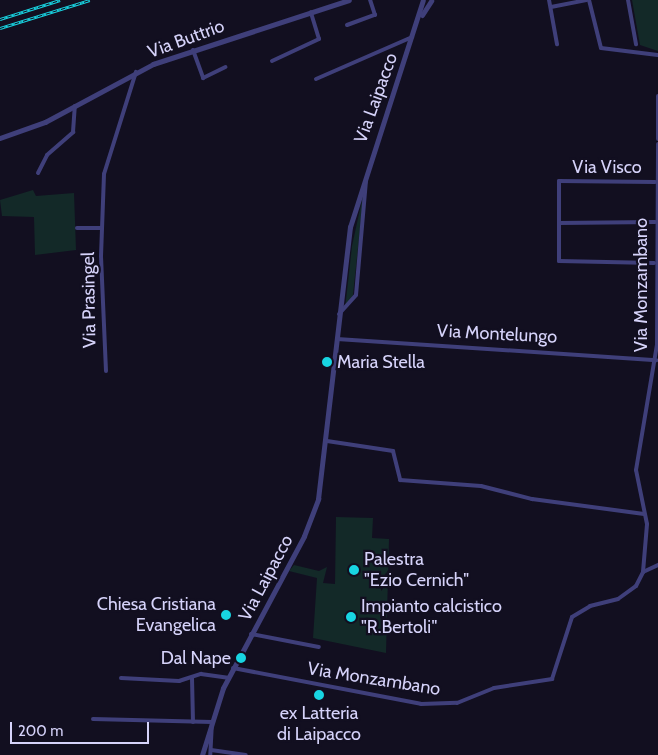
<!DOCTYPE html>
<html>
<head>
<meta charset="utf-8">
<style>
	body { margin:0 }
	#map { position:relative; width:658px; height:755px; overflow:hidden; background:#120f20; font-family:Cabin,sans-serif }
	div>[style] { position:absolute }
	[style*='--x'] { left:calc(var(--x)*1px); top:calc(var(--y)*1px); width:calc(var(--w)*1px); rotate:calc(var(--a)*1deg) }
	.green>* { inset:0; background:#132928 }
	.minor>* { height:4px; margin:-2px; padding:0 2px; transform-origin:2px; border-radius:2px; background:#3f3f7a }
	.tertiary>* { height:5px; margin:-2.5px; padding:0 2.5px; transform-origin:2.5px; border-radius:2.5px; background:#3f3f7a }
	.rail>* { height:3px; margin-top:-1.5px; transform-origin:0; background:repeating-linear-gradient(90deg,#120f20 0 4px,#18d5e2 0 8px); box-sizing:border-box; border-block:1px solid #18d5e2 }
	.dots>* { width:14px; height:14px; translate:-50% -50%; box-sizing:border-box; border:2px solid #120f20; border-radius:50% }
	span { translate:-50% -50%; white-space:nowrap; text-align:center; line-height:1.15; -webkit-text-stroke:4.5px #120f20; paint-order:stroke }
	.street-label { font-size:18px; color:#d6d3fa }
	.poi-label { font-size:18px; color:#d6d3fa }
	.left { translate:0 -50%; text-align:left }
	.right { translate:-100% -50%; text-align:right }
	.scale { position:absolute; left:10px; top:722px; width:139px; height:22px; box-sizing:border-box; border:2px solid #d6d3fa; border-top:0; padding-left:6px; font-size:15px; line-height:18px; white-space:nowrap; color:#d6d3fa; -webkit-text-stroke:4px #120f20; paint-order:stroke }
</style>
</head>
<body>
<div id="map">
	<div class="green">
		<i style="clip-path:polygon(632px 0,658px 0,658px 51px,640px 45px)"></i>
		<i style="clip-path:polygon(33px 190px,36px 196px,74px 193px,76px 250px,35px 255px,34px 217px,2px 216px,0 200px)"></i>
		<i style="clip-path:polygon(364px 191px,353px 295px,345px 309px,352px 246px)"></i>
		<i style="clip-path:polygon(336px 517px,373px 518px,372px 538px,389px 539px,386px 653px,313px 638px,317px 578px,289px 571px,294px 565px,319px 571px,327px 567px,323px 583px,335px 584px)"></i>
	</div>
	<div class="minor">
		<i style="--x:549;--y:0;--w:45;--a:79.7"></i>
		<i style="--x:589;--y:0;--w:49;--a:76"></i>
		<i style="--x:601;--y:48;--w:57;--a:7"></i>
		<i style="--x:628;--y:0;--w:45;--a:79.7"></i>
		<i style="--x:551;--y:7;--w:36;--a:-11"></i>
		<i style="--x:347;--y:25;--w:30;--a:-20"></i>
		<i style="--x:375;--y:15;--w:16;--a:-108"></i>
		<i style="--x:193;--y:50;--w:30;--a:70"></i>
		<i style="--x:203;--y:78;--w:25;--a:-26"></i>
		<i style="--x:272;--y:61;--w:52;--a:-25.1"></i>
		<i style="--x:319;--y:39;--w:28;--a:-107"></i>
		<i style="--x:316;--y:79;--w:105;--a:-23.6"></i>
		<i style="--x:658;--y:96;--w:43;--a:90"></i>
		<i style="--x:38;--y:173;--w:20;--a:-63"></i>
		<i style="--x:47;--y:155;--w:35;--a:-41"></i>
		<i style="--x:73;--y:132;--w:26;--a:-86"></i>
		<i style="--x:559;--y:223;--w:96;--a:-0.6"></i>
		<i style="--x:77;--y:228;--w:25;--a:0"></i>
		<i style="--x:654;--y:263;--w:95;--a:-178.8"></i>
		<i style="--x:559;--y:261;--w:80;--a:-90"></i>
		<i style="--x:559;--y:181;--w:96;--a:0.6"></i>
		<i style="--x:339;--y:314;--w:25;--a:-48"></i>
		<i style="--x:356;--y:295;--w:114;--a:-85"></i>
		<i style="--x:337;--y:339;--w:320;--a:3.8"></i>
		<i style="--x:106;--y:371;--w:115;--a:-92.5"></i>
		<i style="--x:101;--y:256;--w:82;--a:-87.9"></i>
		<i style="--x:104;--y:174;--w:107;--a:-72.6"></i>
		<i style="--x:327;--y:441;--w:67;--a:8.6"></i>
		<i style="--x:393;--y:451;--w:30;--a:76"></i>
		<i style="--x:400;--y:480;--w:81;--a:4.2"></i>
		<i style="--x:481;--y:486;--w:53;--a:14.3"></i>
		<i style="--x:532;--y:499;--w:113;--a:7.6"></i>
		<i style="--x:643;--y:572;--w:17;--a:-25"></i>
		<i style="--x:251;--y:634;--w:69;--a:10.8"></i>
		<i style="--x:233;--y:668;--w:191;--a:10.8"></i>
		<i style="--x:421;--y:704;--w:36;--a:-2"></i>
		<i style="--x:457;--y:703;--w:40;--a:-22"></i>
		<i style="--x:494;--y:688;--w:59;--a:-8.8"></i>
		<i style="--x:552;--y:679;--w:65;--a:-72.1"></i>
		<i style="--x:572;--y:617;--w:21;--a:-31"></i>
		<i style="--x:590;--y:606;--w:29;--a:-14"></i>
		<i style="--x:618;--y:599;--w:22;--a:-36"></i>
		<i style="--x:636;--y:586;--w:16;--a:-63"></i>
		<i style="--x:643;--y:572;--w:48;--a:-85.2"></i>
		<i style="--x:647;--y:524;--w:55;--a:-101.5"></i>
		<i style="--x:636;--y:470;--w:128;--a:-80.5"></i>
		<i style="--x:657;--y:344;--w:200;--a:-89.7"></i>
		<i style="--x:121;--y:678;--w:58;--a:3"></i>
		<i style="--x:179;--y:681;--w:23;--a:-18"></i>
		<i style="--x:201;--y:674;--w:27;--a:8"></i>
		<i style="--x:192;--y:678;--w:44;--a:88.7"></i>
		<i style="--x:93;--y:719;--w:119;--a:1.4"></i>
		<i style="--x:212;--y:722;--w:33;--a:93"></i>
		<i style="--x:211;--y:750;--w:35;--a:8"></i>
	</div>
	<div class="tertiary">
		<i style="--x:422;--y:15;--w:17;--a:-57"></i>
		<i style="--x:0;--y:138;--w:48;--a:-19.6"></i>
		<i style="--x:45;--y:122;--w:123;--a:-28.2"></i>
		<i style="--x:153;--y:64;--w:206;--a:-18.1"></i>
		<i style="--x:202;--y:755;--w:70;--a:-72.6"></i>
		<i style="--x:223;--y:688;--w:172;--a:-61.9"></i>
		<i style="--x:304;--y:536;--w:40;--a:-69"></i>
		<i style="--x:318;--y:499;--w:274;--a:-83.3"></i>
		<i style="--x:350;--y:227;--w:238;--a:-72.2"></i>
	</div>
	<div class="rail">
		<i style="--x:0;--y:19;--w:63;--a:-17.6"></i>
		<i style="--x:0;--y:28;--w:94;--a:-17.3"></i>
	</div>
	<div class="dots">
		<i style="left:327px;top:362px;background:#18d5e2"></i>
		<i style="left:354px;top:570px;background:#18d5e2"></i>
		<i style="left:226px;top:615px;background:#18d5e2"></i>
		<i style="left:351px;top:617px;background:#18d5e2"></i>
		<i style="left:241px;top:658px;background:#18d5e2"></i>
		<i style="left:319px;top:695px;background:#18d5e2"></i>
	</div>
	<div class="street-label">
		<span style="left:186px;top:39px;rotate:-20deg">Via Buttrio</span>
		<span style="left:376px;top:98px;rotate:-70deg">Via Laipacco</span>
		<span style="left:607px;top:167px">Via Visco</span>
		<span style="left:641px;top:285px;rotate:-90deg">Via Monzambano</span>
		<span style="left:89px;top:300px;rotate:-91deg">Via Prasingel</span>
		<span style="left:497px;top:334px;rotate:3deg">Via Montelungo</span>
		<span style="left:266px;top:578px;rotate:-62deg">Via Laipacco</span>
		<span style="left:374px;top:679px;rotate:9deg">Via Monzambano</span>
	</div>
	<div class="poi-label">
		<span class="left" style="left:337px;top:362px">Maria Stella</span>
		<span class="left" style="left:364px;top:570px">Palestra<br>"Ezio Cernich"</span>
		<span class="right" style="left:216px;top:615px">Chiesa Cristiana<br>Evangelica</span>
		<span class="left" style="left:361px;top:617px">Impianto calcistico<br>"R.Bertoli"</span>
		<span class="right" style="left:231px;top:658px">Dal Nape</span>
		<span style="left:319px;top:724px">ex Latteria<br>di Laipacco</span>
	</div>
	<div class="scale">200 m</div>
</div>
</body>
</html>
